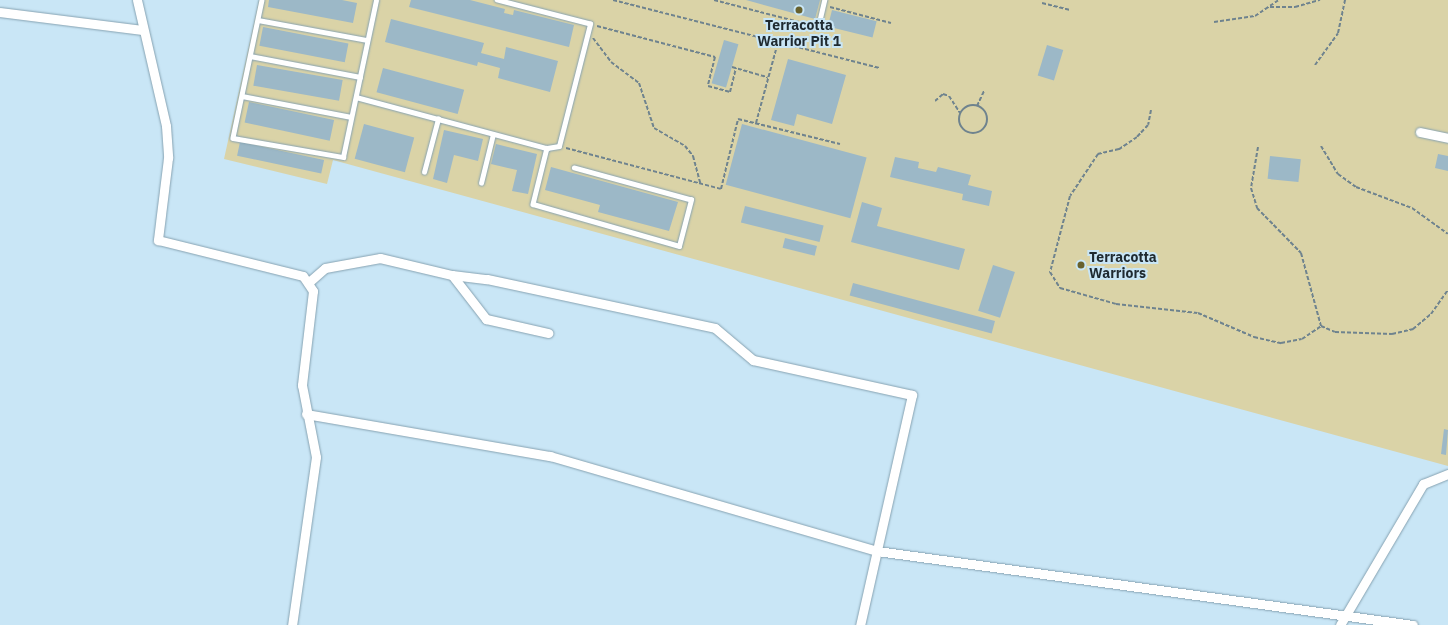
<!DOCTYPE html>
<html>
<head>
<meta charset="utf-8">
<style>
	body { margin:0 }
	#map { position:relative; width:1448px; height:625px; overflow:hidden; background:#c9e6f6; font-family:"IBM Plex Sans",sans-serif }
	div>[style] { position:absolute }
	[style*='--x'] { left:calc(var(--x)*1px); top:calc(var(--y)*1px); width:calc(var(--w)*1px); rotate:calc(var(--a)*1deg) }
	.green>* { inset:0; background:#dad3a7 }
	.building>* { inset:0; background:#9cb8c7; transform-origin:0 0 }
	.path>* { height:2px; margin-top:-1px; transform-origin:0; background:repeating-linear-gradient(90deg,#6f838e 0 4px,transparent 0 6px) }
	.path>.ring { margin:-1px; padding:0; box-sizing:content-box; background:none; border:2px solid #6f838e; border-radius:50% }
	.roads { filter:drop-shadow(0 0 1px #86a2b1) drop-shadow(0 0 1px #86a2b1) }
	.lane>* { height:4.5px; margin:-2.25px; padding:0 2.25px; transform-origin:2.25px; border-radius:2.25px; background:#fff }
	.street>* { height:9px; margin:-4.5px; padding:0 4.5px; transform-origin:4.5px; border-radius:4.5px; background:#fff }
	.dots>* { width:11px; height:11px; translate:-50% -50%; box-sizing:border-box; border:2px solid #c9e6f6; border-radius:50% }
	span { translate:-50% -50%; white-space:nowrap; text-align:center; line-height:1.15; -webkit-text-stroke:4px #c9e6f6; paint-order:stroke }
	.poi-label { font-size:14px; color:#1f2a30; font-weight:700 }
	.left { translate:0 -50%; text-align:left }
</style>
</head>
<body>
<div id="map">
	<div class="green">
		<i style="clip-path:polygon(259px 0,1448px 0,1448px 466px,333px 160px,327px 184px,224px 159px)"></i>
	</div>
	<div class="building">
		<i style="clip-path:polygon(269px 0,342px 0,357px 3px,353px 23px,268px 7px)"></i>
		<i style="clip-path:polygon(411px 0,470px 0,505px 9px,504px 13px,513px 15px,514px 10px,574px 25px,569px 47px,409px 7px)"></i>
		<i style="clip-path:polygon(746px 0,820px 0,815px 19px)"></i>
		<i style="left:832px;top:10px;width:46px;height:17px;rotate:14deg"></i>
		<i style="clip-path:polygon(391px 19px,484px 43px,481px 53px,504px 59px,506px 47px,558px 61px,550px 92px,498px 78px,500px 68px,478px 62px,477px 66px,385px 42px)"></i>
		<i style="left:263px;top:27px;width:87px;height:19px;rotate:11deg"></i>
		<i style="left:724px;top:40px;width:15px;height:45px;rotate:16deg"></i>
		<i style="left:1047px;top:45px;width:17px;height:32px;rotate:17deg"></i>
		<i style="clip-path:polygon(788px 59px,846px 75px,832px 124px,797px 114px,794px 126px,771px 120px)"></i>
		<i style="left:257px;top:65px;width:87px;height:21px;rotate:10deg"></i>
		<i style="left:383px;top:68px;width:84px;height:25px;rotate:15deg"></i>
		<i style="left:249px;top:102px;width:87px;height:21px;rotate:12deg"></i>
		<i style="left:364px;top:124px;width:52px;height:36px;rotate:15deg"></i>
		<i style="left:742px;top:124px;width:129px;height:63px;rotate:15deg"></i>
		<i style="clip-path:polygon(444px 130px,483px 139px,478px 161px,454px 155px,447px 183px,433px 179px)"></i>
		<i style="left:240px;top:142px;width:86px;height:14px;rotate:12deg"></i>
		<i style="clip-path:polygon(496px 144px,537px 154px,528px 194px,512px 191px,517px 170px,491px 164px)"></i>
		<i style="clip-path:polygon(1438px 154px,1448px 156px,1448px 171px,1435px 168px)"></i>
		<i style="left:1270px;top:156px;width:31px;height:23px;rotate:6deg"></i>
		<i style="clip-path:polygon(895px 157px,919px 162px,918px 168px,936px 172px,938px 167px,971px 175px,968px 185px,992px 191px,989px 206px,962px 200px,963px 194px,890px 177px)"></i>
		<i style="clip-path:polygon(551px 167px,678px 202px,669px 231px,598px 212px,600px 205px,545px 190px)"></i>
		<i style="clip-path:polygon(862px 202px,882px 208px,877px 226px,965px 249px,959px 270px,851px 242px)"></i>
		<i style="left:745px;top:206px;width:81px;height:17px;rotate:14deg"></i>
		<i style="left:785px;top:238px;width:33px;height:10px;rotate:14deg"></i>
		<i style="left:993px;top:265px;width:23px;height:48px;rotate:18deg"></i>
		<i style="left:853px;top:283px;width:147px;height:13px;rotate:15deg"></i>
		<i style="clip-path:polygon(1444px 429px,1448px 430px,1446px 455px,1441px 454px)"></i>
	</div>
	<div class="path">
		<i style="--x:613;--y:0;--w:275;--a:14.3"></i>
		<i style="--x:714;--y:0;--w:100;--a:14.5"></i>
		<i style="--x:1042;--y:3;--w:29;--a:14"></i>
		<i style="--x:830;--y:7;--w:63;--a:14.7"></i>
		<i style="--x:1270;--y:7;--w:25;--a:0"></i>
		<i style="--x:1295;--y:7;--w:26;--a:-16"></i>
		<i style="--x:1214;--y:22;--w:41;--a:-8.3"></i>
		<i style="--x:1255;--y:16;--w:29;--a:-34"></i>
		<i style="--x:597;--y:26;--w:122;--a:14.7"></i>
		<i style="--x:715;--y:57;--w:30;--a:104"></i>
		<i style="--x:708;--y:86;--w:23;--a:15"></i>
		<i style="--x:730;--y:92;--w:25;--a:-76"></i>
		<i style="--x:593;--y:38;--w:30;--a:53"></i>
		<i style="--x:611;--y:62;--w:35;--a:37"></i>
		<i style="--x:639;--y:83;--w:47;--a:71.6"></i>
		<i style="--x:654;--y:128;--w:36;--a:30"></i>
		<i style="--x:685;--y:146;--w:13;--a:51"></i>
		<i style="--x:693;--y:156;--w:28;--a:75"></i>
		<i style="--x:1315;--y:65;--w:39;--a:-54"></i>
		<i style="--x:1338;--y:33;--w:34;--a:-78"></i>
		<i style="--x:732;--y:67;--w:37;--a:16"></i>
		<i style="--x:935;--y:101;--w:11;--a:-41"></i>
		<i style="--x:943;--y:94;--w:6;--a:18"></i>
		<i style="--x:949;--y:96;--w:20;--a:57"></i>
		<i class="ring" style="left:959px;top:105px;width:26px;height:26px"></i>
		<i style="--x:977;--y:106;--w:17;--a:-65"></i>
		<i style="--x:1151;--y:110;--w:15;--a:101"></i>
		<i style="--x:1148;--y:125;--w:16;--a:133"></i>
		<i style="--x:1137;--y:137;--w:22;--a:146"></i>
		<i style="--x:1119;--y:149;--w:22;--a:167"></i>
		<i style="--x:1098;--y:154;--w:50;--a:123.7"></i>
		<i style="--x:1070;--y:196;--w:79;--a:104.7"></i>
		<i style="--x:1050;--y:272;--w:19;--a:58"></i>
		<i style="--x:1060;--y:288;--w:58;--a:15.9"></i>
		<i style="--x:1116;--y:304;--w:82;--a:6.3"></i>
		<i style="--x:1198;--y:313;--w:61;--a:23.2"></i>
		<i style="--x:1254;--y:337;--w:28;--a:13"></i>
		<i style="--x:1281;--y:343;--w:21;--a:-11"></i>
		<i style="--x:1302;--y:339;--w:23;--a:-34"></i>
		<i style="--x:756;--y:123;--w:84;--a:-74.8"></i>
		<i style="--x:1321;--y:146;--w:33;--a:59"></i>
		<i style="--x:1338;--y:174;--w:22;--a:36"></i>
		<i style="--x:1356;--y:187;--w:60;--a:20.6"></i>
		<i style="--x:1412;--y:208;--w:44;--a:35.8"></i>
		<i style="--x:1258;--y:147;--w:42;--a:99.7"></i>
		<i style="--x:1251;--y:188;--w:21;--a:73"></i>
		<i style="--x:1257;--y:208;--w:63;--a:45.6"></i>
		<i style="--x:1301;--y:253;--w:76;--a:74.7"></i>
		<i style="--x:1321;--y:326;--w:15;--a:23"></i>
		<i style="--x:1335;--y:332;--w:57;--a:2"></i>
		<i style="--x:1392;--y:334;--w:22;--a:-13"></i>
		<i style="--x:1413;--y:329;--w:23;--a:-40"></i>
		<i style="--x:1431;--y:314;--w:29;--a:-55"></i>
		<i style="--x:566;--y:148;--w:160;--a:14.8"></i>
		<i style="--x:721;--y:189;--w:72;--a:-76.3"></i>
		<i style="--x:738;--y:119;--w:105;--a:13.8"></i>
	</div>
	<div class="roads">
		<div class="lane">
			<i style="--x:262;--y:0;--w:141;--a:101.9"></i>
			<i style="--x:233;--y:138;--w:112;--a:9.8"></i>
			<i style="--x:343;--y:157;--w:160;--a:-78.1"></i>
			<i style="--x:258;--y:20;--w:111;--a:10.4"></i>
			<i style="--x:818;--y:27;--w:28;--a:-77"></i>
			<i style="--x:250;--y:56;--w:112;--a:10.8"></i>
			<i style="--x:242;--y:96;--w:111;--a:10.9"></i>
			<i style="--x:356;--y:97;--w:198;--a:15"></i>
			<i style="--x:547;--y:148;--w:12;--a:-9"></i>
			<i style="--x:559;--y:146;--w:126;--a:-75.7"></i>
			<i style="--x:590;--y:24;--w:96;--a:-165.5"></i>
			<i style="--x:547;--y:148;--w:58;--a:104"></i>
			<i style="--x:533;--y:204;--w:152;--a:16"></i>
			<i style="--x:679;--y:246;--w:48;--a:-75.4"></i>
			<i style="--x:691;--y:200;--w:121;--a:-164.7"></i>
			<i style="--x:424;--y:172;--w:55;--a:-75.2"></i>
			<i style="--x:481;--y:183;--w:50;--a:-76.2"></i>
		</div>
		<div class="street">
			<i style="--x:137;--y:0;--w:129;--a:77"></i>
			<i style="--x:166;--y:126;--w:32;--a:86"></i>
			<i style="--x:168;--y:158;--w:83;--a:97"></i>
			<i style="--x:158;--y:240;--w:149;--a:13.9"></i>
			<i style="--x:303;--y:276;--w:18;--a:56"></i>
			<i style="--x:313;--y:291;--w:95;--a:96.7"></i>
			<i style="--x:302;--y:385;--w:73;--a:79"></i>
			<i style="--x:316;--y:457;--w:170;--a:98.1"></i>
			<i style="--x:0;--y:12;--w:143;--a:7.2"></i>
			<i style="--x:1420;--y:132;--w:29;--a:12"></i>
			<i style="--x:452;--y:275;--w:35;--a:7"></i>
			<i style="--x:487;--y:279;--w:233;--a:12.1"></i>
			<i style="--x:715;--y:328;--w:50;--a:40.1"></i>
			<i style="--x:753;--y:360;--w:163;--a:12.4"></i>
			<i style="--x:912;--y:395;--w:236;--a:102.7"></i>
			<i style="--x:309;--y:282;--w:21;--a:-41"></i>
			<i style="--x:325;--y:268;--w:56;--a:-10.3"></i>
			<i style="--x:380;--y:258;--w:74;--a:13.3"></i>
			<i style="--x:452;--y:275;--w:56;--a:52.3"></i>
			<i style="--x:486;--y:319;--w:64;--a:12.7"></i>
			<i style="--x:306;--y:414;--w:248;--a:9.8"></i>
			<i style="--x:550;--y:456;--w:341;--a:16.2"></i>
			<i style="--x:877;--y:551;--w:541;--a:7.86"></i>
			<i style="--x:1340;--y:625;--w:164;--a:-59.5"></i>
			<i style="--x:1423;--y:484;--w:27;--a:-22"></i>
		</div>
	</div>
	<div class="dots">
		<i style="left:799px;top:10px;background:#68612d"></i>
		<i style="left:1081px;top:265px;background:#68612d"></i>
	</div>
	<div class="poi-label">
		<span style="left:799px;top:33px">Terracotta<br>Warrior Pit 1</span>
		<span class="left" style="left:1089px;top:265px">Terracotta<br>Warriors</span>
	</div>
</div>
</body>
</html>
